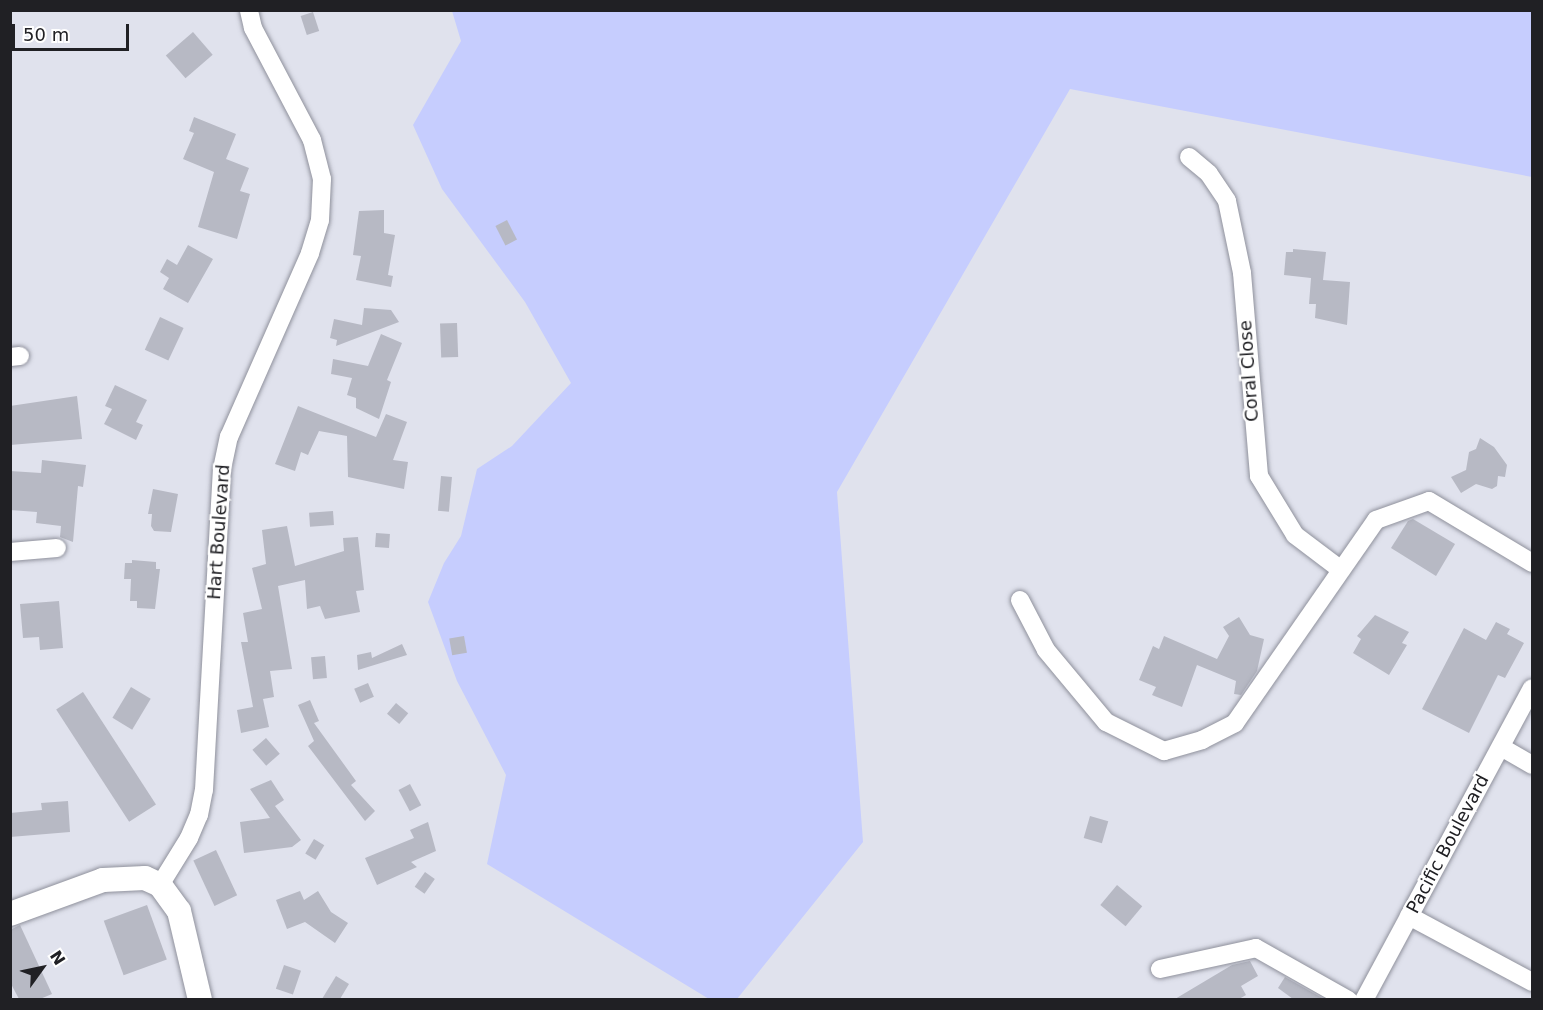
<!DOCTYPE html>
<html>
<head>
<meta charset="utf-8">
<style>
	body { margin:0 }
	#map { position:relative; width:1543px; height:1010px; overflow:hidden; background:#e0e2ed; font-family:"DejaVu Sans",sans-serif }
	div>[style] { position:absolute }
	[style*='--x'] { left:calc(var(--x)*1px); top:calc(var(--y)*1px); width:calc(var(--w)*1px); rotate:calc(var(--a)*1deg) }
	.green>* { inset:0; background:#c6cdfe }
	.building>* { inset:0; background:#b7b9c4; transform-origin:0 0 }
	.roads { filter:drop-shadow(0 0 2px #8f919c) drop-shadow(0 0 2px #8f919c) }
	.street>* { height:18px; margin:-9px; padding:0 9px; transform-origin:9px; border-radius:9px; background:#fff }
	.secondary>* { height:24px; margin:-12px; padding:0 12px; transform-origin:12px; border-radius:12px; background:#fff }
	span { translate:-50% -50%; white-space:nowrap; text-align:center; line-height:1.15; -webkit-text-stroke:4.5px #fff; paint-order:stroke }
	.street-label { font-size:18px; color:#202024 }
	.frame { position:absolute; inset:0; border:12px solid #202024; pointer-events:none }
	.north { position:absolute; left:12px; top:938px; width:60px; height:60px; -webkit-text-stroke:4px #fff; paint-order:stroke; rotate:57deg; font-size:16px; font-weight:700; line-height:24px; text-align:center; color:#202024 }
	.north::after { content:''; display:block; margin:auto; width:21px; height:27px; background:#202024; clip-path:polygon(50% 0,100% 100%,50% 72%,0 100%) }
	.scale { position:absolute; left:12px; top:24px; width:117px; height:27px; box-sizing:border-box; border:3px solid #202024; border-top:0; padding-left:8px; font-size:18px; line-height:21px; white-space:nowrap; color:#202024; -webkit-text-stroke:4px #fff; paint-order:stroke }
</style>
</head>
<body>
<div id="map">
	<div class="green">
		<i style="clip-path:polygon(452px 11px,1532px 11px,1532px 177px,1070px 89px,837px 492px,863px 842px,737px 999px,709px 999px,487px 864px,506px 775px,457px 681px,428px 602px,444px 563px,461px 536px,477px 469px,512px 446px,571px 383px,525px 302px,442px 189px,413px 125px,461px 41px)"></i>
	</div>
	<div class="building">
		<i style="left:313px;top:12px;width:20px;height:13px;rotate:72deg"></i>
		<i style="left:193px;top:32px;width:30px;height:36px;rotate:49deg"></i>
		<i style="clip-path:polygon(194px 117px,236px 134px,226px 159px,249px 168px,240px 191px,250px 194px,237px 239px,198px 227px,214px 172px,183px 159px,194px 133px,189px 131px)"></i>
		<i style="clip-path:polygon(384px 210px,384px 233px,395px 235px,388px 275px,393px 276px,391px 287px,356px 280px,361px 256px,353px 255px,359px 211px)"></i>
		<i style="left:507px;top:220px;width:22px;height:13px;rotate:63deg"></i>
		<i style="clip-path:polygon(188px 245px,213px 259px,188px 303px,163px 289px,169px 278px,160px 272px,167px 259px,177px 265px)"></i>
		<i style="clip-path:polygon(1293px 249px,1326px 252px,1323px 280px,1350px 282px,1347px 325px,1315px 318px,1316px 304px,1309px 304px,1311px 278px,1284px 275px,1286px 252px,1293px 252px)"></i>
		<i style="clip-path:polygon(364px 308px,391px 310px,399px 322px,336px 346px,337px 340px,330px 338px,334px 319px,362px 325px)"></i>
		<i style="left:160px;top:317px;width:26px;height:36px;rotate:25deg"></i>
		<i style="left:457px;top:323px;width:34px;height:17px;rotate:88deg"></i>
		<i style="clip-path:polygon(381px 334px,402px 343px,387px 380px,391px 382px,379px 419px,356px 408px,356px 398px,347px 395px,352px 378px,331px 374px,333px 359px,368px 366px)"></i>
		<i style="clip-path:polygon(115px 385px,147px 400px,136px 422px,143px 425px,136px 440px,104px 424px,112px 409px,105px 406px)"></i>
		<i style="clip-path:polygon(77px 396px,82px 439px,10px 445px,10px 406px)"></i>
		<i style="clip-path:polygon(298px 406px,376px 437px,386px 414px,407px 422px,393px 460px,408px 462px,404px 489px,348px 477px,347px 436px,319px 431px,308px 455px,301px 452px,295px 471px,275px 464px)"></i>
		<i style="clip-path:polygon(1480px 438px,1494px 447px,1507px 465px,1505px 477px,1498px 476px,1497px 486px,1492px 489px,1476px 484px,1461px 493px,1451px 477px,1466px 470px,1469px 452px,1476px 449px)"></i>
		<i style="clip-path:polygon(42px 460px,86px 465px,83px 487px,78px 486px,73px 542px,60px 537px,61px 526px,36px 523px,37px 512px,10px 510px,10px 471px,41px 473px)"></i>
		<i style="left:441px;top:476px;width:11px;height:35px;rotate:5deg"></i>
		<i style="clip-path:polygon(153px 489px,178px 494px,171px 532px,154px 531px,151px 526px,152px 514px,148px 514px)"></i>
		<i style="left:333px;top:511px;width:14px;height:24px;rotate:86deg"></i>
		<i style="clip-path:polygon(1413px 519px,1455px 544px,1436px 576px,1391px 548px,1408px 521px)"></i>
		<i style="clip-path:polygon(287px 526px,295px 566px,344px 551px,343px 538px,358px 537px,364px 590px,356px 591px,360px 612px,325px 619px,320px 606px,307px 609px,305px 580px,278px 586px,292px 669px,270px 671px,274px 697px,263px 699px,269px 727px,241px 733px,237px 710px,253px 707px,241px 642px,248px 642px,243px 613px,262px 609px,252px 568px,266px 564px,262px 530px)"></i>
		<i style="left:376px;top:533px;width:14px;height:14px;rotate:4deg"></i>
		<i style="clip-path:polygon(132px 560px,156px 562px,156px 569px,160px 569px,155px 609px,137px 608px,137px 601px,130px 601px,131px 579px,124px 579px,125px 563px,132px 563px)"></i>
		<i style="clip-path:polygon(59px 601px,63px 648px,40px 650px,39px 637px,23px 638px,20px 604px)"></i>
		<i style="clip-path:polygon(1375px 615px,1409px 632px,1402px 643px,1407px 645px,1389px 675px,1353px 653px,1361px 639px,1357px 636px)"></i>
		<i style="clip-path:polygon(1239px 617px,1250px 635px,1264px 639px,1257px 671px,1241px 695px,1234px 694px,1236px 681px,1197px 665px,1182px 707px,1152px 695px,1156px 687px,1139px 680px,1153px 646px,1159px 649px,1164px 636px,1217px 659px,1229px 636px,1223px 627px)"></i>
		<i style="clip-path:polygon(1496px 622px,1510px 629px,1507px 634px,1524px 643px,1505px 678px,1498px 675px,1469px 733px,1422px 709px,1464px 628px,1486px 640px)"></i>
		<i style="left:464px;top:636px;width:17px;height:15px;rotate:80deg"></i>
		<i style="clip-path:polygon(402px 644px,407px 655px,358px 670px,357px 655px,371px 652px,372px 658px)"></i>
		<i style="left:325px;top:656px;width:22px;height:14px;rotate:85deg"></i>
		<i style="left:368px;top:683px;width:15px;height:15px;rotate:67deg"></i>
		<i style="left:131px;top:687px;width:23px;height:36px;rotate:31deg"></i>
		<i style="left:83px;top:692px;width:134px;height:32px;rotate:57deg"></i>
		<i style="clip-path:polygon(310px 700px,319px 721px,314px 723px,356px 781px,351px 785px,375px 811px,365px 821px,308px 746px,314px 741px,298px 705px)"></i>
		<i style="left:396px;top:703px;width:16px;height:14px;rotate:40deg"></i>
		<i style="left:266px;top:738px;width:21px;height:18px;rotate:49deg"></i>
		<i style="clip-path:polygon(271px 780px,284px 800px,275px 806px,301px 840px,292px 847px,244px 853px,240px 822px,270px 818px,250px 789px)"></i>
		<i style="left:410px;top:784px;width:24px;height:13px;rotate:62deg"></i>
		<i style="clip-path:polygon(68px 801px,70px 832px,10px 837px,10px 813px,42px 810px,41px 803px)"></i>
		<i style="left:1090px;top:816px;width:19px;height:23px;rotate:16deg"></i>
		<i style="clip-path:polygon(428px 822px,436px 851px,411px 862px,417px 867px,377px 885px,365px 858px,414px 838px,410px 830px)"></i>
		<i style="left:314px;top:839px;width:12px;height:17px;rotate:31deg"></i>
		<i style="left:216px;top:850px;width:50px;height:25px;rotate:65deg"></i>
		<i style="left:425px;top:872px;width:12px;height:18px;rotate:35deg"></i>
		<i style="left:1117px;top:885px;width:33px;height:26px;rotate:40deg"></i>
		<i style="clip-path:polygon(300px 891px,304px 900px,318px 891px,331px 912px,348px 923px,335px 943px,305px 922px,287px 929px,276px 900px)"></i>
		<i style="left:147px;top:905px;width:58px;height:46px;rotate:70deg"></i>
		<i style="clip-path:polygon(20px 925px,52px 994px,40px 999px,19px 999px,10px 982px,10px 930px)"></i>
		<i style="clip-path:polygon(1250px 961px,1258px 976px,1241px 986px,1246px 995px,1239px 999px,1175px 999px,1232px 965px)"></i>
		<i style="left:284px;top:965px;width:18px;height:25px;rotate:19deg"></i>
		<i style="clip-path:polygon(336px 976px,349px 984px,340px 999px,322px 999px)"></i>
		<i style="clip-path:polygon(1285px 977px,1324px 999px,1293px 999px,1278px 988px)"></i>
	</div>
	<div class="roads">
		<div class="street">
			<i style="--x:1189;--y:157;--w:26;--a:40"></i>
			<i style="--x:1209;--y:174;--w:32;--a:56"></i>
			<i style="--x:1227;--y:201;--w:74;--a:78.2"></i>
			<i style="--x:1242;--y:273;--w:204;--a:85.2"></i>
			<i style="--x:1259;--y:476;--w:69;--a:58.6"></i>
			<i style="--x:1295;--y:535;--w:56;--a:37.1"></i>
			<i style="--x:10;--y:357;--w:10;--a:-6"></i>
			<i style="--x:10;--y:552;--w:47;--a:-4.9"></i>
			<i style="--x:1020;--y:600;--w:56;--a:62.5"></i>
			<i style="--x:1046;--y:650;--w:94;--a:50.2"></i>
			<i style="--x:1106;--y:722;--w:65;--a:26.6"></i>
			<i style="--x:1164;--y:751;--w:40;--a:-16"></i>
			<i style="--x:1202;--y:740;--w:37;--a:-27"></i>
			<i style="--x:1235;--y:723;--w:247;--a:-55.2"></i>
			<i style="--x:1376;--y:520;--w:56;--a:-19.7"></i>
			<i style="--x:1429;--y:501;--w:120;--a:31"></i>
			<i style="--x:1501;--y:747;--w:36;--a:30"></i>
			<i style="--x:160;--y:885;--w:55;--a:-58.3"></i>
			<i style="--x:189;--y:838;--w:25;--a:-67"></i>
			<i style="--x:199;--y:815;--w:25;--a:-79"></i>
			<i style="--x:204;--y:790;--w:322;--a:-86.8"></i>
			<i style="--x:222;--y:469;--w:33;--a:-78"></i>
			<i style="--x:229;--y:437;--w:201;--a:-66.2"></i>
			<i style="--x:310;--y:253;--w:34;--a:-73"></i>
			<i style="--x:320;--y:220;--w:41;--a:-87.2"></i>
			<i style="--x:322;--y:179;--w:40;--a:-104.4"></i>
			<i style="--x:312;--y:140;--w:127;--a:-117.8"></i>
			<i style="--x:253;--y:28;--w:18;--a:-103"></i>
			<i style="--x:1409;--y:916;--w:140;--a:28.2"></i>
			<i style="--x:1160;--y:969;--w:98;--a:-12.3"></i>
			<i style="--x:1256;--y:948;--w:106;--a:29.5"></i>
			<i style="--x:1364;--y:1000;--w:354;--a:-61.7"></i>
		</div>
		<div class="secondary">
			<i style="--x:10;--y:914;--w:99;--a:-20.1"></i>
			<i style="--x:103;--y:880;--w:42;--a:-2.7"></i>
			<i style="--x:145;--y:878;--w:17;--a:25"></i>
			<i style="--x:160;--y:885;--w:32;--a:54"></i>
			<i style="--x:179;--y:911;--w:91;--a:76.7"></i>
		</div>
	</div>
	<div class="street-label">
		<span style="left:1249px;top:371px;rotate:-94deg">Coral Close</span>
		<span style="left:219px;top:532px;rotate:-86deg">Hart Boulevard</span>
		<span style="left:1448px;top:844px;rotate:-62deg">Pacific Boulevard</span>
	</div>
	<div class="frame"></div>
	<div class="north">N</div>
	<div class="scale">50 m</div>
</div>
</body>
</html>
